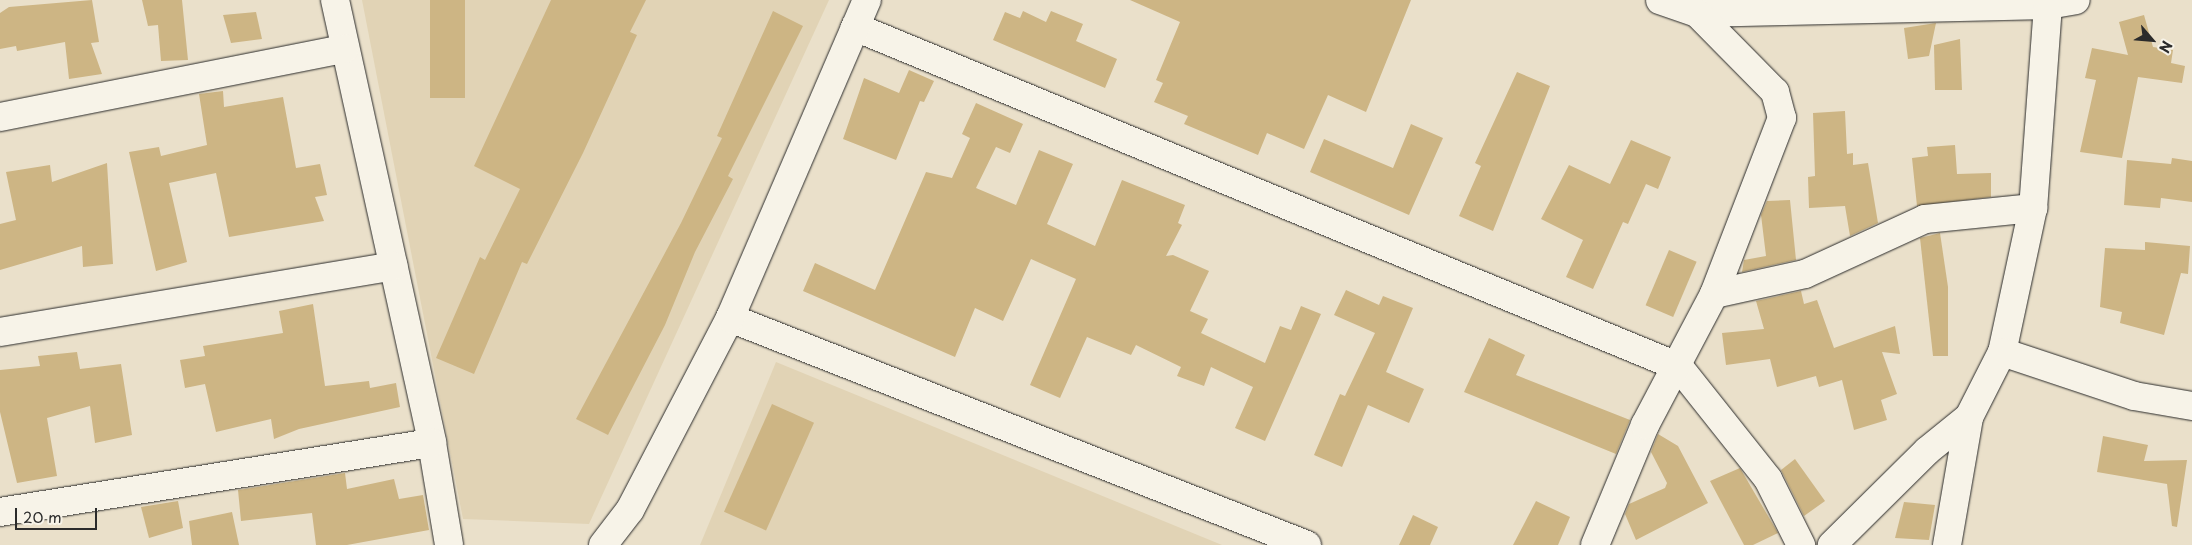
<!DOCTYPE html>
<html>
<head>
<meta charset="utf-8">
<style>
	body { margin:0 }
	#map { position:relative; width:2192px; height:545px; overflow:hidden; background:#eae0ca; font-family:"Playpen Sans",sans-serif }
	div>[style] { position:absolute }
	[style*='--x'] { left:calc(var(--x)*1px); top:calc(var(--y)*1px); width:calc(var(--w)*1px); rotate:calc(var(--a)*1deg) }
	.built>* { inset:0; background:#e1d3b5 }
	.building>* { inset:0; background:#cdb584; transform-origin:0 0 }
	.roads { filter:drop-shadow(0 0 1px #2b2b2b) drop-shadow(0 0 1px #2b2b2b) }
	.minor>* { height:28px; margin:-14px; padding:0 14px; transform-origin:14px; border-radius:14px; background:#f7f3e8 }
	span { translate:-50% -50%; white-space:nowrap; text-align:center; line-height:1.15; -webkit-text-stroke:4px #f7f3e8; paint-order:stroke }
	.north { position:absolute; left:2127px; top:15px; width:50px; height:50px; -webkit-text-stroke:4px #f7f3e8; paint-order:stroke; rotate:117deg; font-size:14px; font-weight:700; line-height:20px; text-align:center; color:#2b2b2b }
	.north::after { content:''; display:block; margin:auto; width:18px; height:22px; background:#2b2b2b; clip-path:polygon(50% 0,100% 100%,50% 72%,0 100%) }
	.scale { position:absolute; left:15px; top:508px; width:82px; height:22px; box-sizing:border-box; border:2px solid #2b2b2b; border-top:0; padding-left:6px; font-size:15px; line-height:18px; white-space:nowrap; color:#2b2b2b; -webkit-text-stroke:4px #f7f3e8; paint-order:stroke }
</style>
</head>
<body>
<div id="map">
	<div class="built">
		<i style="clip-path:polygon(362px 0,829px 0,589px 524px,463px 519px)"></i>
		<i style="clip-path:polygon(776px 362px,1222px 545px,700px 545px)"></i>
	</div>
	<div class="building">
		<i style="clip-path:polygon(92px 0,99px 42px,91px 43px,102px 74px,69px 79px,65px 42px,17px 51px,16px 46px,0 49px,0 13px,9px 7px)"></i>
		<i style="clip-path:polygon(142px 0,182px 0,188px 60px,161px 61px,158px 25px,148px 26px)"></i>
		<i style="left:430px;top:0;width:35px;height:98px"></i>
		<i style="clip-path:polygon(551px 0,646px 0,630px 32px,637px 35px,583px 153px,527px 264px,522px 262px,474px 374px,436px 358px,480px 257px,485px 260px,520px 189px,474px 166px)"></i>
		<i style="clip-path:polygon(1130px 0,1411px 0,1366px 112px,1328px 95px,1304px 149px,1267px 133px,1258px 155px,1184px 124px,1188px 116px,1154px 102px,1163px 83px,1156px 80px,1180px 22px)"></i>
		<i style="clip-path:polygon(773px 11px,803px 26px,728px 176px,733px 179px,695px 252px,665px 325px,608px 435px,576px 419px,681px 223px,722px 138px,717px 136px)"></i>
		<i style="clip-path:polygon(1023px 11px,1046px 22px,1051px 11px,1083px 24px,1076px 41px,1117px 59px,1105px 88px,993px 40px,1005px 12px,1020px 18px)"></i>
		<i style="clip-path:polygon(256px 12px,262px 39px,231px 43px,223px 15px)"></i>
		<i style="clip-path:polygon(2144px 15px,2153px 47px,2173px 50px,2171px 63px,2185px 66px,2182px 83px,2138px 77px,2122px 158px,2080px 152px,2096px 80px,2085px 78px,2092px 48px,2128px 55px,2119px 22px)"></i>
		<i style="clip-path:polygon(1936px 23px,1929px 56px,1908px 59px,1904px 28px)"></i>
		<i style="clip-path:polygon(1960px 39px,1962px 90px,1935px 90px,1934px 45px)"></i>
		<i style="clip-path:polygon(909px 70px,934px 81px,924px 102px,920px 101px,896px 160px,843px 139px,864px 78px,899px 93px)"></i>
		<i style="clip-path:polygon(1517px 72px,1550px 86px,1493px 231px,1459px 216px,1481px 166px,1475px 163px)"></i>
		<i style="clip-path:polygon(223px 91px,224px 107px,283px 97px,296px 168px,320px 164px,327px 195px,315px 197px,324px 221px,229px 237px,216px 173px,169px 183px,187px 262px,156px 271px,129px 152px,159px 147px,161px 156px,207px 145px,199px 94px)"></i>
		<i style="clip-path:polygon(976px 103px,1023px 124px,1010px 153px,996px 147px,976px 188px,1016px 205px,1039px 150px,1073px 164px,1047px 224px,1095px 246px,1122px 180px,1185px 205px,1178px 223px,1182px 225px,1166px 256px,1173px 255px,1209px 271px,1190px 311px,1208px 319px,1201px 333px,1265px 363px,1280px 326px,1291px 330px,1301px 306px,1321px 314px,1265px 441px,1235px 428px,1253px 387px,1211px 367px,1204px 386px,1177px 376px,1181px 367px,1136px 345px,1131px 355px,1087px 337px,1060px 398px,1030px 385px,1076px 279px,1031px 259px,1003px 321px,975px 308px,955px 357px,803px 291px,815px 263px,875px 290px,926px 172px,952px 178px,970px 138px,962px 134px)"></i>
		<i style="clip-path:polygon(1845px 111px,1847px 154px,1853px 153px,1853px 165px,1868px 163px,1878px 223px,1850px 236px,1845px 206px,1809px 208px,1808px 177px,1815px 176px,1813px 113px)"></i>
		<i style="clip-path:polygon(1411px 124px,1443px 138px,1409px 215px,1310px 172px,1324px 139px,1393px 168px)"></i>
		<i style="clip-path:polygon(1631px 140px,1671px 157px,1658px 189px,1646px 184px,1628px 224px,1623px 222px,1593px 289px,1566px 277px,1583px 240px,1541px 219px,1569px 165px,1610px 184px)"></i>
		<i style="clip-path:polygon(1955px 145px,1957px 174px,1991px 173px,1991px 197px,1917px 206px,1912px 158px,1928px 156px,1927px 147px)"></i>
		<i style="clip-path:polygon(2172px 158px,2192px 161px,2192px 202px,2161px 198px,2160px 208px,2124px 205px,2127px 160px,2171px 164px)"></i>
		<i style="clip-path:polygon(107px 163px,113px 264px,83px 267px,82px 246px,0 270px,0 224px,16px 220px,6px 172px,50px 165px,52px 182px)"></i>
		<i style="clip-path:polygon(1790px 200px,1796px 260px,1742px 272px,1744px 260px,1766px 256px,1761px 215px,1767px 201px)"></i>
		<i style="clip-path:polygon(1940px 233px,1948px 287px,1948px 356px,1933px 356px,1920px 238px)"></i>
		<i style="clip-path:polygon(2145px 242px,2190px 246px,2188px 274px,2181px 273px,2164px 335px,2120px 323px,2122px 312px,2100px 307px,2105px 248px,2145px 250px)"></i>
		<i style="left:1669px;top:250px;width:30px;height:60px;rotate:23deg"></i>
		<i style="clip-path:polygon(1346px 290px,1379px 305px,1383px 296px,1413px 308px,1386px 372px,1424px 389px,1409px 423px,1368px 405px,1342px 467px,1314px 455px,1340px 394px,1345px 396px,1375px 333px,1334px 315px)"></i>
		<i style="clip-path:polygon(1801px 291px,1804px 304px,1817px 300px,1834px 348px,1895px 326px,1900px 354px,1882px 352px,1897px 394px,1881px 400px,1887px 420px,1854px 430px,1842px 380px,1819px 387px,1816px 376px,1777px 387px,1770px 359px,1726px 365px,1722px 333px,1764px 329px,1756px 301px)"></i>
		<i style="clip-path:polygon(313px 304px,325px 386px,369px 381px,370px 388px,396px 383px,400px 407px,299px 429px,274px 439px,271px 419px,216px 432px,205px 384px,185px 388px,180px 360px,205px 356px,203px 346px,283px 333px,279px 311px)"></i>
		<i style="clip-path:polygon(1489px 338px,1525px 355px,1516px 375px,1630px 420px,1616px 454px,1464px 392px)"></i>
		<i style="clip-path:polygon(77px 352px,80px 369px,121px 364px,132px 435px,95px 443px,90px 406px,47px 418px,57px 476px,17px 483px,0 412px,0 370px,40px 366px,38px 356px)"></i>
		<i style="left:772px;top:404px;width:46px;height:118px;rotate:24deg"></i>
		<i style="clip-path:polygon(1658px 434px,1678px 446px,1708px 503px,1636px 540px,1625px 514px,1629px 504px,1665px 488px,1667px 483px,1651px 452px)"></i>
		<i style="clip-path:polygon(2103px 436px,2148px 445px,2144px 461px,2187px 460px,2177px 527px,2172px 526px,2167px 484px,2097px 472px)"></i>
		<i style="clip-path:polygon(1795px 459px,1825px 501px,1804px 516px,1781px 470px)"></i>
		<i style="clip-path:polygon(1740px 468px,1778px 533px,1753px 545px,1744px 545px,1710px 481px)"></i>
		<i style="clip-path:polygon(345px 473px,347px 489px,394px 479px,399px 499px,423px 495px,429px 530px,347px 545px,316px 545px,312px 513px,241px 521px,238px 490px)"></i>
		<i style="clip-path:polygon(178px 501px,183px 528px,149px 538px,141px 507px)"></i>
		<i style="clip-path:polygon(1536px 501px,1570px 517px,1558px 545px,1513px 545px)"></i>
		<i style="clip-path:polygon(1904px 502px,1935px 505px,1929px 540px,1895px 538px)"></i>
		<i style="clip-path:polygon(232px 512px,239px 545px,192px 545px,189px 521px)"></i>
		<i style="clip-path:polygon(1413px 515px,1438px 527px,1430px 545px,1399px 545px)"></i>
	</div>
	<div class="roads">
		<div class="minor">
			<i style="--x:335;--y:0;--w:453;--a:77.6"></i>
			<i style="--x:432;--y:443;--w:103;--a:80.5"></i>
			<i style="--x:2048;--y:5;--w:28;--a:-10"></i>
			<i style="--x:1697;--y:13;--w:351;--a:-1.3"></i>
			<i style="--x:2048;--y:5;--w:204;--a:94.2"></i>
			<i style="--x:2033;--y:208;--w:147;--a:102.1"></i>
			<i style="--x:2002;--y:352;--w:73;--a:116.9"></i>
			<i style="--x:1969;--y:417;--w:54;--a:141"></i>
			<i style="--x:1927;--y:451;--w:134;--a:135.3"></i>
			<i style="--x:855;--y:27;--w:891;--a:22.42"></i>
			<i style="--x:1679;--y:367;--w:143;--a:51.5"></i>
			<i style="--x:1768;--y:479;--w:74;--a:63.4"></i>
			<i style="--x:0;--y:117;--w:351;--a:-11.2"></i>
			<i style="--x:1714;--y:294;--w:93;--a:-12.4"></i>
			<i style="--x:1805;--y:274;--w:132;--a:-24.6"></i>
			<i style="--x:1925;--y:219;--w:109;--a:-5.8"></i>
			<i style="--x:730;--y:318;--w:620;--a:21.48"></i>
			<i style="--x:0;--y:332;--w:399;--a:-9.5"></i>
			<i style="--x:2002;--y:352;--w:139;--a:18.4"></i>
			<i style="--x:2134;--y:396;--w:59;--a:9.8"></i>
			<i style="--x:0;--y:512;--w:437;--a:-9.1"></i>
			<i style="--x:603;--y:545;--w:44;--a:-52.4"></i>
			<i style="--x:630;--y:510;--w:216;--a:-62.5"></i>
			<i style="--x:730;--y:318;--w:346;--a:-66.7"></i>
			<i style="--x:1595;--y:545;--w:130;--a:-67.4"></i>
			<i style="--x:1645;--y:425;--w:148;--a:-62.2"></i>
			<i style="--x:1714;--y:294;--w:189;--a:-68.9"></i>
			<i style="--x:1782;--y:118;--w:27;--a:-105"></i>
			<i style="--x:1775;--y:92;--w:111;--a:-134.6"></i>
			<i style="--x:1697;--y:13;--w:39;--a:-161"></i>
			<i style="--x:1947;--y:545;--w:130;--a:-80.2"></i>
		</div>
	</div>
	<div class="north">N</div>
	<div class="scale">20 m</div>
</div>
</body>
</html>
